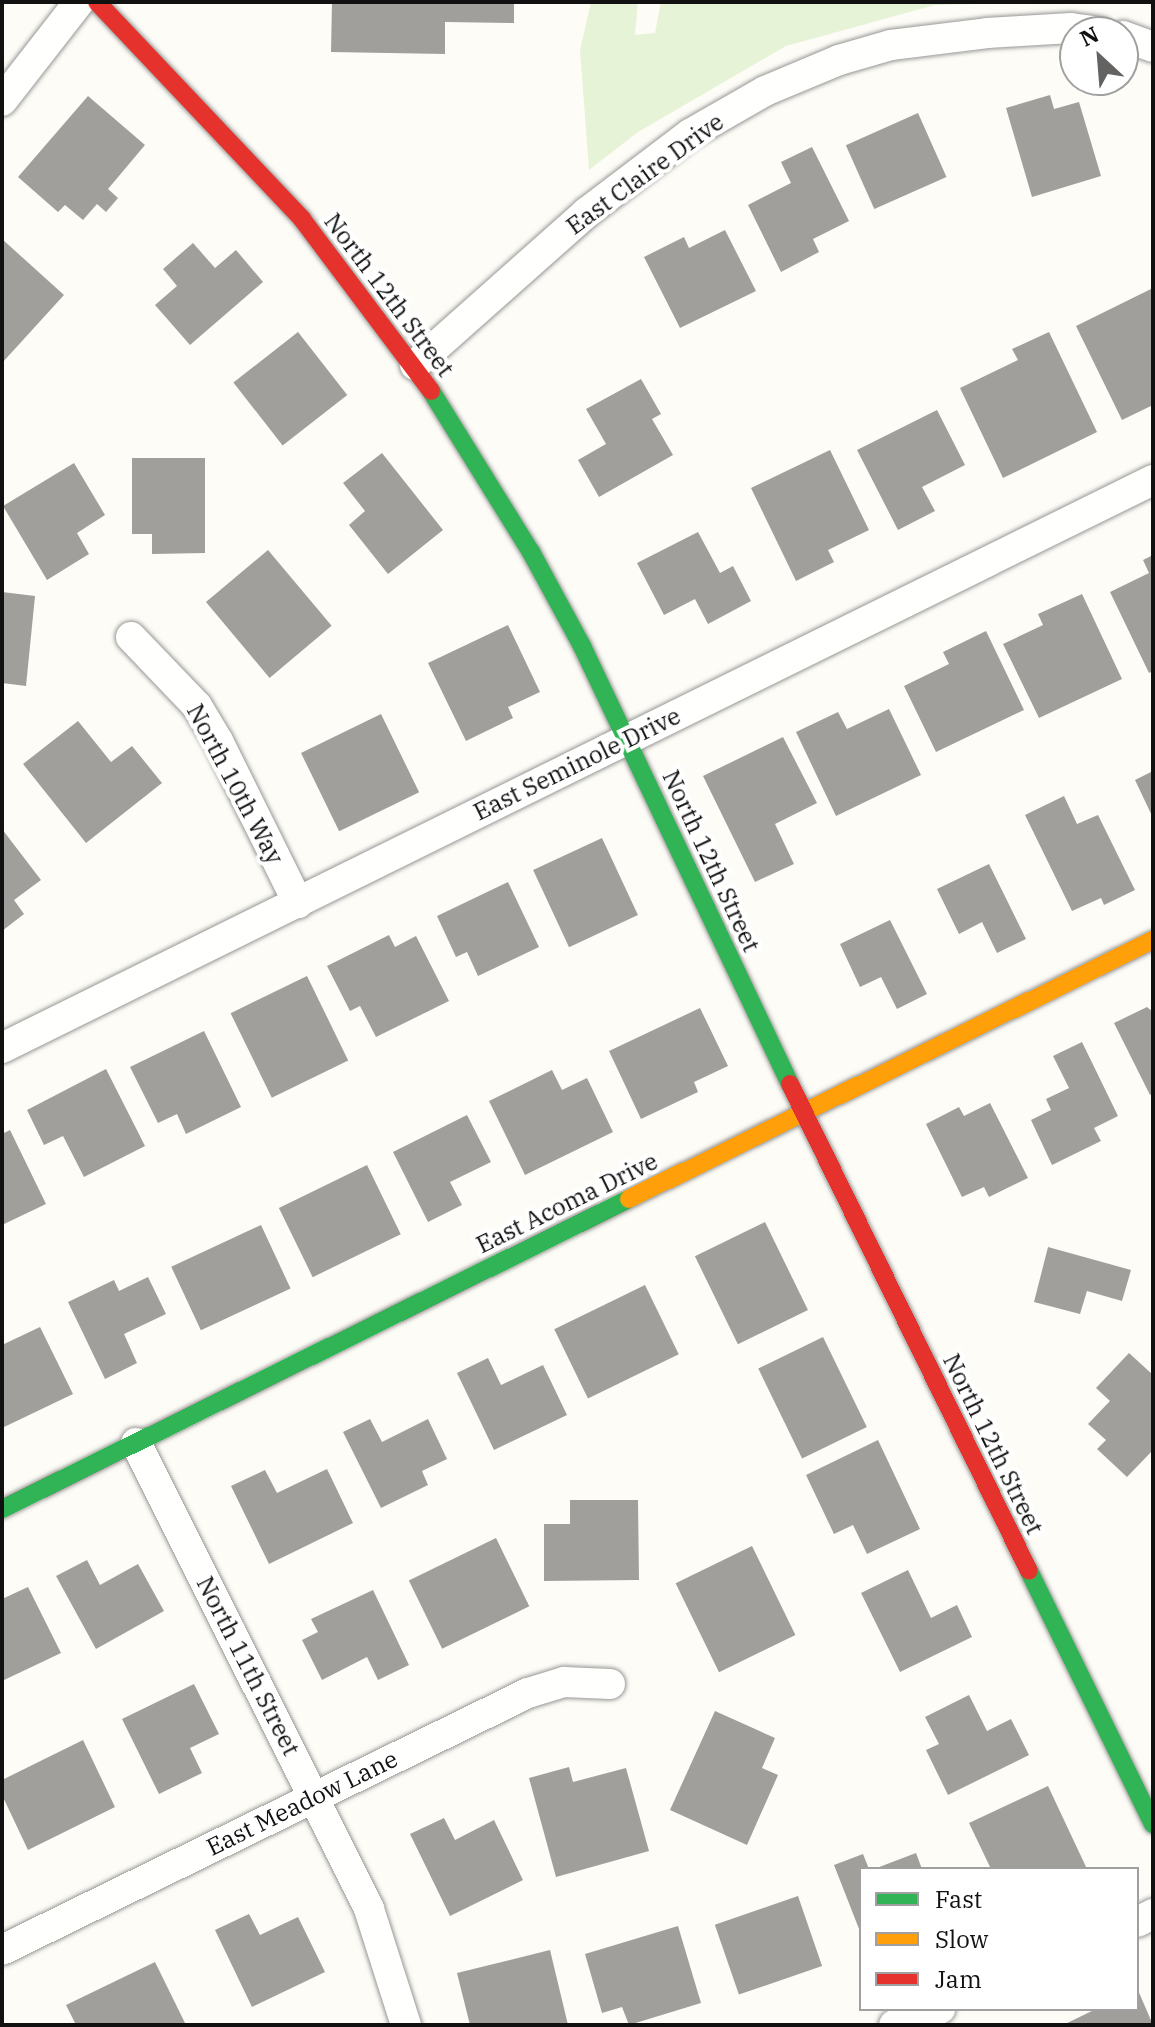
<!DOCTYPE html>
<html>
<head>
<meta charset="utf-8">
<style>
	body { margin:0 }
	#map { position:relative; width:1155px; height:2027px; overflow:hidden; background:#fdfcf7; font-family:"IBM Plex Serif",serif }
	div>[style] { position:absolute }
	[style*='--x'] { left:calc(var(--x)*1px); top:calc(var(--y)*1px); width:calc(var(--w)*1px); rotate:calc(var(--a)*1deg) }
	.green>* { inset:0; background:#e7f3d7 }
	.building>* { inset:0; background:#a19f9c; transform-origin:0 0 }
	.roads { filter:drop-shadow(0 0 2px #979795) drop-shadow(0 0 2px #979795) }
	.street>* { height:30px; margin:-15px; padding:0 15px; transform-origin:15px; border-radius:15px; background:#fffffe }
	.fast>* { height:18px; margin:-9px; padding:0 9px; transform-origin:9px; border-radius:9px; background:#30b455 }
	.slow>* { height:18px; margin:-9px; padding:0 9px; transform-origin:9px; border-radius:9px; background:#ff9f0a }
	.jam>* { height:18px; margin:-9px; padding:0 9px; transform-origin:9px; border-radius:9px; background:#e5322d }
	span { translate:-50% -50%; white-space:nowrap; text-align:center; line-height:1.15; -webkit-text-stroke:8px #fff; paint-order:stroke }
	.street-label { font-size:24px; color:#111 }
	.frame { position:absolute; inset:0; border:4px solid #111; pointer-events:none }
	.legend { position:absolute; left:859px; top:1867px; width:280px; height:144px; box-sizing:border-box; background:#fff; border:2px solid #a0a0a0; margin:0; padding:10px 14px; list-style:none; font-size:24px; color:#111 }
	.legend li { display:flex; align-items:center; gap:16px; height:40px }
	.legend b { width:40px; border:2px solid #a0a0a0 }
	.north { position:absolute; left:1059px; top:16px; width:80px; height:80px; box-sizing:border-box; background:#fff; border:2px solid #a0a0a0; border-radius:50%; rotate:334deg; font-size:22px; font-weight:700; line-height:32px; text-align:center; color:#111 }
	.north::after { content:''; display:block; margin:auto; width:28px; height:36px; background:#646362; clip-path:polygon(50% 0,100% 100%,50% 72%,0 100%) }
</style>
</head>
<body>
<div id="map">
	<div class="green">
		<i style="clip-path:polygon(591px 2px,638px 2px,635px 35px,655px 33px,661px 2px,1067px 2px,935px 5px,786px 46px,638px 132px,589px 170px,580px 50px)"></i>
	</div>
	<div class="building">
		<i style="clip-path:polygon(332px 2px,514px 2px,514px 23px,445px 22px,445px 54px,331px 52px)"></i>
		<i style="clip-path:polygon(1050px 95px,1054px 109px,1079px 102px,1101px 176px,1032px 197px,1006px 108px)"></i>
		<i style="clip-path:polygon(88px 96px,145px 145px,108px 189px,118px 198px,106px 212px,97px 204px,83px 220px,65px 205px,58px 212px,18px 177px)"></i>
		<i style="left:918px;top:113px;width:70px;height:79px;rotate:66deg"></i>
		<i style="clip-path:polygon(812px 147px,849px 221px,813px 239px,819px 252px,781px 272px,748px 205px,791px 183px,781px 162px)"></i>
		<i style="clip-path:polygon(725px 230px,756px 291px,680px 328px,644px 257px,684px 237px,689px 248px)"></i>
		<i style="clip-path:polygon(2px 239px,64px 295px,2px 363px)"></i>
		<i style="clip-path:polygon(193px 243px,215px 268px,236px 250px,263px 282px,190px 345px,155px 305px,177px 286px,163px 269px)"></i>
		<i style="clip-path:polygon(1153px 288px,1153px 405px,1122px 420px,1076px 326px)"></i>
		<i style="left:298px;top:332px;width:80px;height:82px;rotate:52deg"></i>
		<i style="clip-path:polygon(1049px 332px,1097px 432px,1003px 478px,960px 388px,1018px 360px,1012px 349px)"></i>
		<i style="clip-path:polygon(641px 379px,661px 414px,652px 419px,673px 455px,599px 497px,578px 460px,606px 444px,586px 409px)"></i>
		<i style="clip-path:polygon(937px 410px,965px 465px,922px 487px,935px 511px,898px 530px,857px 450px)"></i>
		<i style="clip-path:polygon(830px 450px,869px 530px,828px 550px,834px 562px,796px 581px,751px 488px)"></i>
		<i style="clip-path:polygon(382px 453px,443px 530px,388px 574px,349px 525px,365px 511px,343px 483px)"></i>
		<i style="clip-path:polygon(132px 458px,205px 458px,205px 553px,152px 554px,152px 534px,132px 534px)"></i>
		<i style="clip-path:polygon(74px 463px,105px 515px,77px 533px,89px 554px,47px 580px,3px 506px)"></i>
		<i style="clip-path:polygon(698px 532px,720px 573px,733px 566px,751px 601px,708px 624px,695px 599px,664px 615px,637px 563px)"></i>
		<i style="left:268px;top:550px;width:99px;height:81px;rotate:50deg"></i>
		<i style="clip-path:polygon(1153px 555px,1153px 671px,1149px 673px,1110px 592px,1149px 573px,1143px 560px)"></i>
		<i style="clip-path:polygon(2px 592px,35px 596px,26px 686px,2px 683px)"></i>
		<i style="clip-path:polygon(1082px 594px,1122px 679px,1039px 718px,1003px 644px,1043px 625px,1038px 614px)"></i>
		<i style="clip-path:polygon(508px 625px,540px 692px,508px 707px,513px 718px,466px 741px,428px 663px)"></i>
		<i style="clip-path:polygon(986px 631px,1024px 710px,936px 752px,904px 686px,949px 664px,943px 652px)"></i>
		<i style="clip-path:polygon(889px 709px,921px 775px,836px 816px,796px 732px,838px 712px,847px 729px)"></i>
		<i style="left:381px;top:714px;width:87px;height:89px;rotate:64deg"></i>
		<i style="clip-path:polygon(78px 721px,111px 762px,132px 746px,162px 783px,86px 843px,23px 764px)"></i>
		<i style="clip-path:polygon(783px 737px,817px 803px,775px 824px,794px 864px,755px 882px,703px 776px)"></i>
		<i style="clip-path:polygon(1153px 771px,1153px 818px,1135px 780px)"></i>
		<i style="clip-path:polygon(1064px 796px,1077px 824px,1098px 815px,1135px 890px,1104px 905px,1101px 898px,1072px 911px,1025px 815px)"></i>
		<i style="clip-path:polygon(2px 829px,41px 880px,14px 900px,24px 914px,2px 931px)"></i>
		<i style="left:602px;top:838px;width:85px;height:76px;rotate:65deg"></i>
		<i style="clip-path:polygon(989px 864px,1026px 939px,997px 953px,982px 922px,959px 934px,937px 889px)"></i>
		<i style="clip-path:polygon(508px 882px,539px 947px,478px 976px,467px 952px,456px 957px,437px 916px)"></i>
		<i style="clip-path:polygon(890px 920px,927px 994px,897px 1009px,881px 977px,860px 987px,840px 944px)"></i>
		<i style="clip-path:polygon(389px 935px,395px 947px,416px 936px,449px 1001px,376px 1037px,360px 1006px,350px 1011px,327px 966px)"></i>
		<i style="left:307px;top:976px;width:94px;height:85px;rotate:64deg"></i>
		<i style="clip-path:polygon(1147px 1007px,1153px 1012px,1153px 1093px,1150px 1095px,1114px 1023px)"></i>
		<i style="clip-path:polygon(700px 1008px,728px 1066px,694px 1082px,698px 1092px,641px 1119px,609px 1051px)"></i>
		<i style="clip-path:polygon(204px 1031px,241px 1107px,186px 1134px,177px 1114px,158px 1123px,130px 1067px)"></i>
		<i style="clip-path:polygon(1082px 1042px,1118px 1116px,1094px 1128px,1101px 1141px,1052px 1165px,1031px 1120px,1051px 1110px,1046px 1099px,1069px 1088px,1053px 1056px)"></i>
		<i style="clip-path:polygon(106px 1069px,145px 1146px,84px 1177px,63px 1136px,44px 1145px,27px 1110px)"></i>
		<i style="clip-path:polygon(552px 1070px,562px 1090px,587px 1078px,613px 1132px,525px 1175px,489px 1101px)"></i>
		<i style="clip-path:polygon(990px 1103px,1028px 1178px,989px 1197px,984px 1187px,962px 1197px,926px 1124px,959px 1107px,964px 1116px)"></i>
		<i style="clip-path:polygon(467px 1115px,491px 1162px,450px 1182px,462px 1205px,428px 1222px,393px 1152px)"></i>
		<i style="clip-path:polygon(10px 1130px,46px 1204px,2px 1225px,2px 1134px)"></i>
		<i style="left:367px;top:1165px;width:77px;height:98px;rotate:64deg"></i>
		<i style="left:765px;top:1222px;width:98px;height:78px;rotate:64deg"></i>
		<i style="left:261px;top:1225px;width:70px;height:99px;rotate:65deg"></i>
		<i style="clip-path:polygon(1048px 1247px,1131px 1270px,1122px 1301px,1087px 1291px,1080px 1314px,1034px 1302px)"></i>
		<i style="clip-path:polygon(148px 1277px,166px 1314px,124px 1334px,137px 1363px,105px 1379px,68px 1302px,114px 1280px,119px 1291px)"></i>
		<i style="left:645px;top:1285px;width:77px;height:101px;rotate:64deg"></i>
		<i style="clip-path:polygon(40px 1327px,73px 1394px,2px 1428px,2px 1345px)"></i>
		<i style="left:823px;top:1337px;width:100px;height:72px;rotate:64deg"></i>
		<i style="clip-path:polygon(1129px 1353px,1153px 1375px,1153px 1450px,1127px 1477px,1097px 1449px,1106px 1440px,1088px 1424px,1110px 1401px,1096px 1388px)"></i>
		<i style="clip-path:polygon(488px 1358px,501px 1385px,543px 1365px,567px 1415px,494px 1450px,457px 1373px)"></i>
		<i style="clip-path:polygon(370px 1419px,382px 1442px,428px 1419px,447px 1459px,422px 1471px,428px 1485px,381px 1508px,343px 1432px)"></i>
		<i style="clip-path:polygon(878px 1440px,920px 1529px,867px 1554px,853px 1525px,834px 1534px,806px 1475px)"></i>
		<i style="clip-path:polygon(327px 1469px,353px 1523px,269px 1564px,231px 1486px,265px 1470px,277px 1493px)"></i>
		<i style="clip-path:polygon(570px 1500px,638px 1500px,639px 1580px,544px 1581px,544px 1524px,570px 1524px)"></i>
		<i style="left:496px;top:1538px;width:76px;height:97px;rotate:64deg"></i>
		<i style="left:752px;top:1546px;width:99px;height:85px;rotate:64deg"></i>
		<i style="clip-path:polygon(87px 1560px,100px 1585px,138px 1564px,164px 1611px,96px 1649px,56px 1576px)"></i>
		<i style="clip-path:polygon(908px 1570px,931px 1618px,957px 1605px,972px 1637px,900px 1672px,861px 1593px)"></i>
		<i style="clip-path:polygon(28px 1587px,61px 1653px,2px 1681px,2px 1599px)"></i>
		<i style="clip-path:polygon(373px 1590px,409px 1665px,378px 1680px,367px 1657px,322px 1680px,302px 1640px,318px 1632px,311px 1619px)"></i>
		<i style="clip-path:polygon(194px 1684px,219px 1734px,190px 1748px,202px 1773px,159px 1794px,122px 1719px)"></i>
		<i style="clip-path:polygon(969px 1695px,987px 1731px,1011px 1719px,1029px 1755px,948px 1795px,926px 1750px,939px 1744px,925px 1717px)"></i>
		<i style="clip-path:polygon(715px 1711px,775px 1738px,762px 1768px,778px 1775px,747px 1845px,670px 1810px)"></i>
		<i style="clip-path:polygon(83px 1740px,115px 1807px,28px 1850px,2px 1795px,2px 1780px)"></i>
		<i style="clip-path:polygon(569px 1767px,573px 1782px,626px 1768px,649px 1851px,556px 1877px,529px 1778px)"></i>
		<i style="clip-path:polygon(1048px 1786px,1087px 1869px,991px 1869px,969px 1823px)"></i>
		<i style="clip-path:polygon(444px 1818px,455px 1840px,494px 1820px,523px 1880px,450px 1916px,410px 1834px)"></i>
		<i style="clip-path:polygon(916px 1853px,922px 1869px,874px 1869px)"></i>
		<i style="clip-path:polygon(863px 1854px,869px 1869px,861px 1869px,861px 1934px,834px 1865px)"></i>
		<i style="left:798px;top:1896px;width:74px;height:88px;rotate:71deg"></i>
		<i style="clip-path:polygon(249px 1914px,260px 1935px,298px 1917px,325px 1972px,252px 2007px,215px 1930px)"></i>
		<i style="clip-path:polygon(678px 1926px,701px 2003px,629px 2025px,622px 2007px,602px 2013px,585px 1954px)"></i>
		<i style="clip-path:polygon(550px 1950px,568px 2025px,470px 2025px,457px 1973px)"></i>
		<i style="clip-path:polygon(155px 1962px,186px 2025px,76px 2025px,66px 2005px)"></i>
		<i style="clip-path:polygon(1137px 1988px,1153px 2025px,1063px 2025px,1096px 2009px,1137px 2009px)"></i>
	</div>
	<div class="roads">
		<div class="street">
			<i style="--x:1123;--y:36;--w:32;--a:20"></i>
			<i style="--x:2;--y:101;--w:125;--a:-52.1"></i>
			<i style="--x:415;--y:365;--w:229;--a:-41.6"></i>
			<i style="--x:586;--y:213;--w:131;--a:-37.2"></i>
			<i style="--x:690;--y:134;--w:86;--a:-29.8"></i>
			<i style="--x:765;--y:91;--w:80;--a:-22.7"></i>
			<i style="--x:839;--y:60;--w:54;--a:-16.1"></i>
			<i style="--x:891;--y:45;--w:97;--a:-7.1"></i>
			<i style="--x:987;--y:33;--w:84;--a:-3.4"></i>
			<i style="--x:1071;--y:28;--w:30;--a:8"></i>
			<i style="--x:131;--y:637;--w:95;--a:46.3"></i>
			<i style="--x:197;--y:706;--w:41;--a:59"></i>
			<i style="--x:218;--y:741;--w:181;--a:63.7"></i>
			<i style="--x:2;--y:1048;--w:1284;--a:-26.27"></i>
			<i style="--x:136;--y:1443;--w:521;--a:63.43"></i>
			<i style="--x:369;--y:1909;--w:122;--a:72.3"></i>
			<i style="--x:1137;--y:1922;--w:18;--a:-27"></i>
			<i style="--x:2;--y:1950;--w:585;--a:-26.04"></i>
			<i style="--x:528;--y:1693;--w:38;--a:-17"></i>
			<i style="--x:564;--y:1682;--w:46;--a:2.5"></i>
			<i style="--x:894;--y:2025;--w:49;--a:-19.2"></i>
		</div>
		<div class="fast">
			<i style="--x:431;--y:391;--w:190;--a:58.2"></i>
			<i style="--x:531;--y:552;--w:107;--a:61.5"></i>
			<i style="--x:582;--y:646;--w:485;--a:64.6"></i>
			<i style="--x:2;--y:1509;--w:699;--a:-26.31"></i>
			<i style="--x:1029;--y:1571;--w:282;--a:63.9"></i>
		</div>
		<div class="slow">
			<i style="--x:629;--y:1199;--w:585;--a:-26.3"></i>
		</div>
		<div class="jam">
			<i style="--x:97;--y:2;--w:299;--a:46.6"></i>
			<i style="--x:302;--y:219;--w:215;--a:53.1"></i>
			<i style="--x:790;--y:1084;--w:542;--a:63.86"></i>
		</div>
	</div>
	<div class="street-label">
		<span style="left:645px;top:174px;rotate:-36deg">East Claire Drive</span>
		<span style="left:389px;top:295px;rotate:53deg">North 12th Street</span>
		<span style="left:577px;top:764px;rotate:-26deg">East Seminole Drive</span>
		<span style="left:235px;top:784px;rotate:62deg">North 10th Way</span>
		<span style="left:711px;top:861px;rotate:65deg">North 12th Street</span>
		<span style="left:567px;top:1203px;rotate:-26deg">East Acoma Drive</span>
		<span style="left:993px;top:1444px;rotate:64deg">North 12th Street</span>
		<span style="left:248px;top:1666px;rotate:63deg">North 11th Street</span>
		<span style="left:302px;top:1803px;rotate:-26deg">East Meadow Lane</span>
	</div>
	<div class="frame"></div>
	<ul class="legend">
	<li><b style="height:10px;background:#30b455"></b>Fast</li>
	<li><b style="height:10px;background:#ff9f0a"></b>Slow</li>
	<li><b style="height:10px;background:#e5322d"></b>Jam</li>
	</ul>
	<div class="north">N</div>
</div>
</body>
</html>
